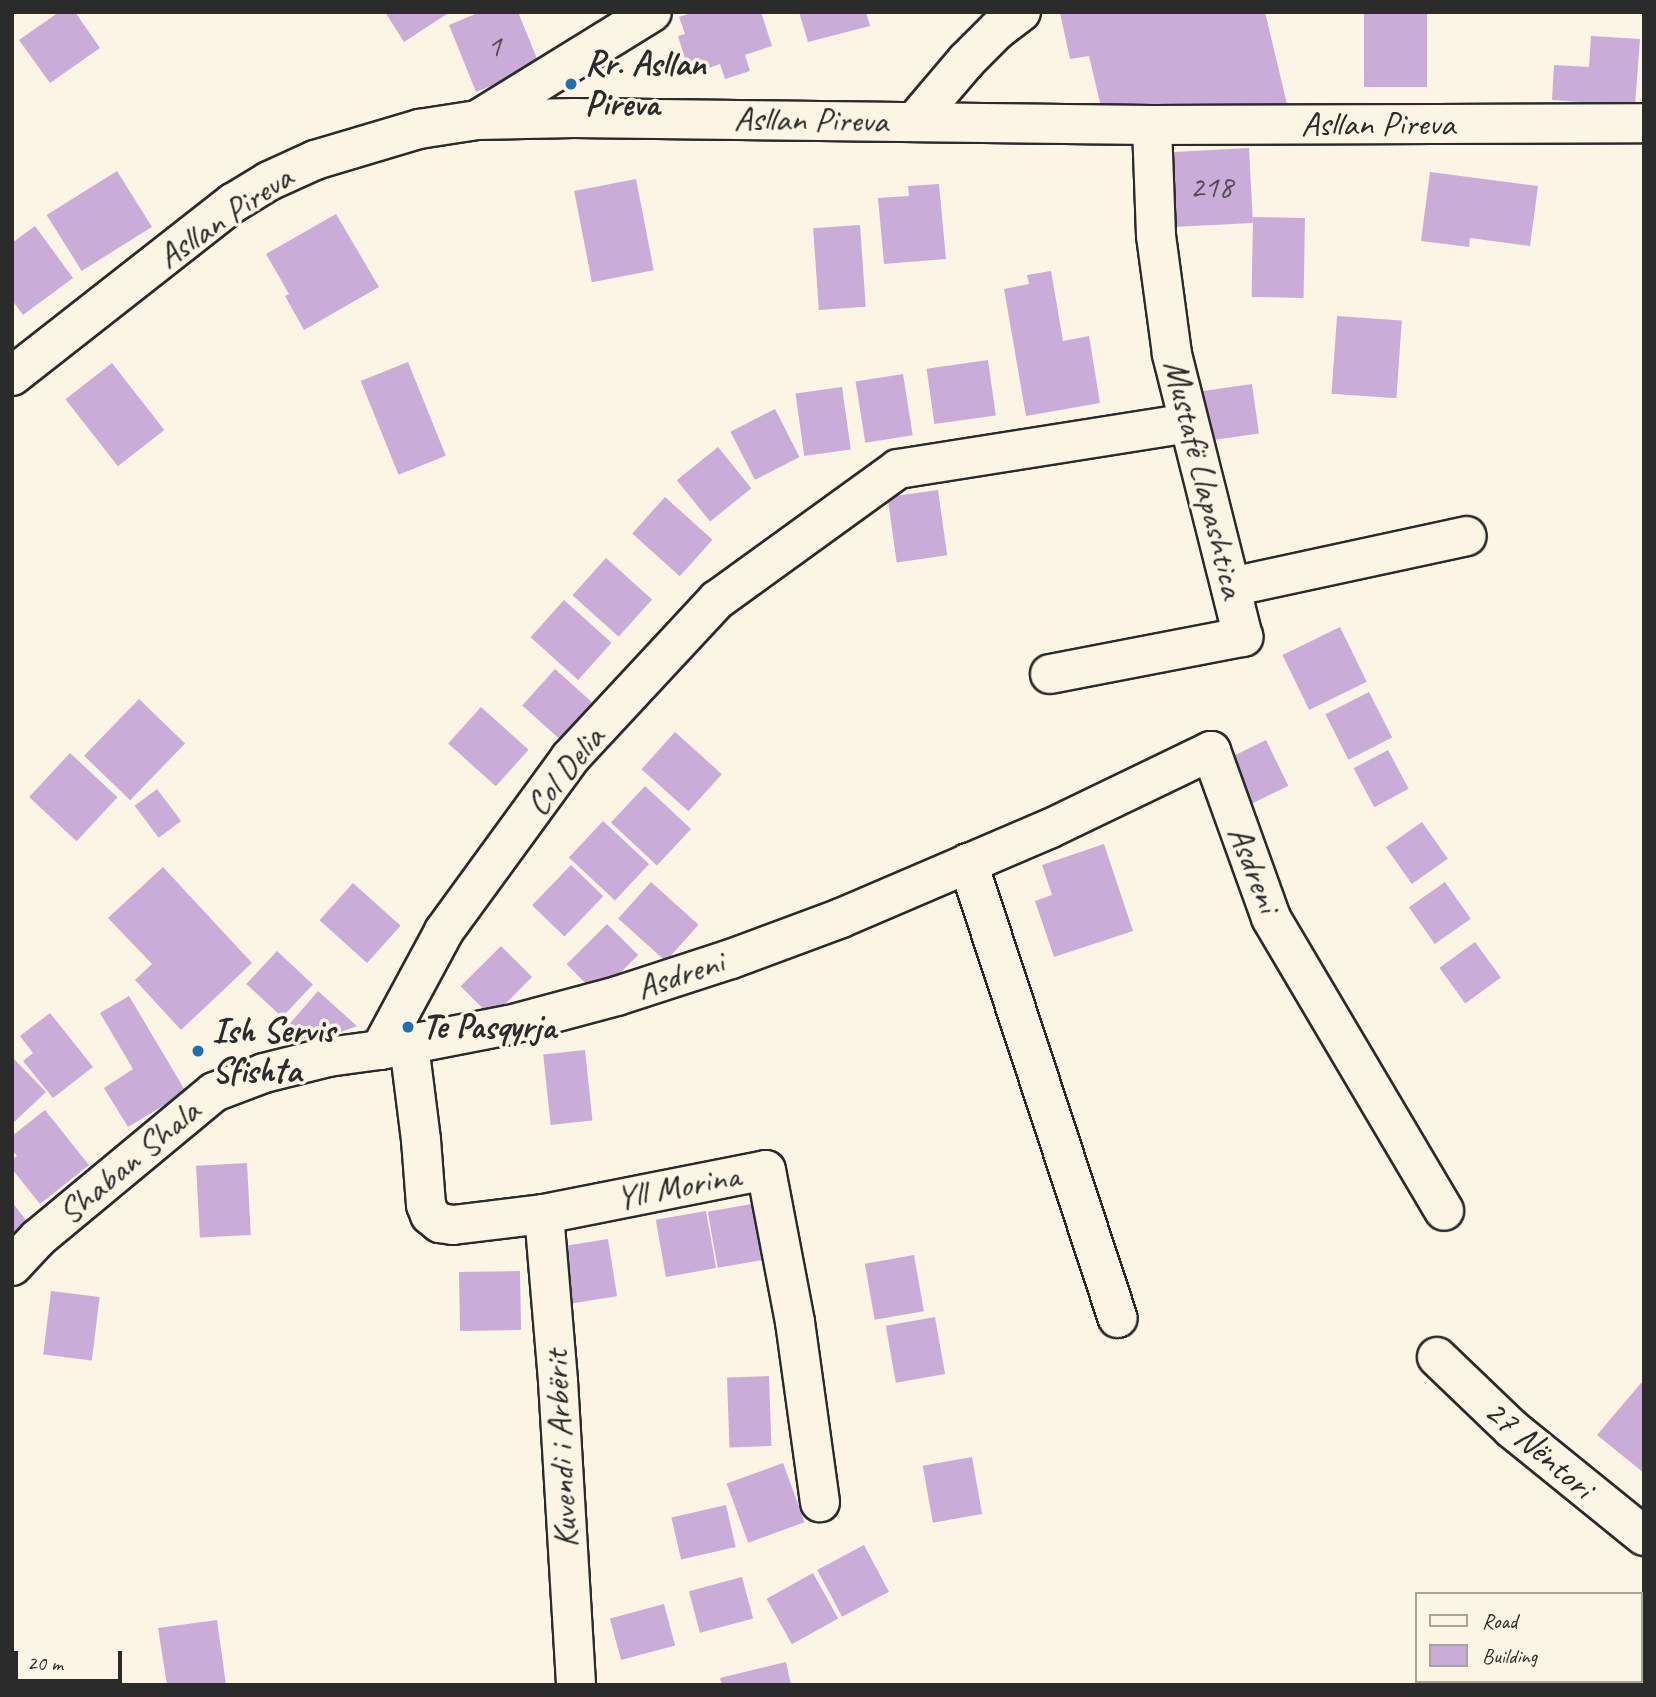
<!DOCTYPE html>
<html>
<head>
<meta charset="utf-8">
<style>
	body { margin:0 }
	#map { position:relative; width:1656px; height:1697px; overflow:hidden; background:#fcf5e5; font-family:Caveat,sans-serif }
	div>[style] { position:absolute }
	.building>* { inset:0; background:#caacd8; transform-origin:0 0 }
	.roads { filter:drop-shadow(2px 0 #2b2b2b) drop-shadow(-2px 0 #2b2b2b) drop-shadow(0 2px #2b2b2b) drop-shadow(0 -2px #2b2b2b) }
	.minor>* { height:38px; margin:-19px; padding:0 19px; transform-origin:19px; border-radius:19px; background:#fcf5e5 }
	.dots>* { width:19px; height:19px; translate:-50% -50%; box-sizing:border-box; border:4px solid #fcf5e5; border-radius:50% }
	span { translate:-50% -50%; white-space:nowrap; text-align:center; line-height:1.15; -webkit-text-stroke:7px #fcf5e5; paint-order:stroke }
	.number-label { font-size:32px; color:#534b56 }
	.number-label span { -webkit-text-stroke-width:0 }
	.poi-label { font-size:35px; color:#2b2b2b; font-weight:700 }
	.left { translate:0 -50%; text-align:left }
	.street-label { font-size:35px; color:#2b2b2b }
	.frame { position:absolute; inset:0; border:14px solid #2b2b2b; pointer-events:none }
	.legend { position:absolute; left:1415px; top:1592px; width:228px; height:91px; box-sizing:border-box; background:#fcf5e5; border:2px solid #a8a49b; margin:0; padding:9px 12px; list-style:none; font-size:21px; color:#2b2b2b }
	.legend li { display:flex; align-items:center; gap:14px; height:35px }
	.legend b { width:35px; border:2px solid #a8a49b }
	.scale { position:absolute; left:14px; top:1651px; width:108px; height:32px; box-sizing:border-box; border:4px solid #2b2b2b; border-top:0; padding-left:9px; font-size:21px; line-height:24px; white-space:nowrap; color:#2b2b2b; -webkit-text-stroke:5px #fcf5e5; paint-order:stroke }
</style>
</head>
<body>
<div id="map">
	<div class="building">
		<div style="clip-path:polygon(59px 12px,75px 12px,100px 48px,50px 83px,19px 40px)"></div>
		<div style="clip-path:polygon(385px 12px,450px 12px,404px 42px)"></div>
		<div style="clip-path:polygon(480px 12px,518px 12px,540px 66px,476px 92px,449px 25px)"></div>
		<div style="clip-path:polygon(694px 12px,761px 12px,772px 46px,745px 55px,750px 71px,725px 79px,720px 64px,690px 75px,678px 36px,685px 34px,679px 17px)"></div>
		<div style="clip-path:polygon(799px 12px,866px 12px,870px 26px,808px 42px)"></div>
		<div style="clip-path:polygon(1265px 12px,1287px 104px,1101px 107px,1089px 56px,1070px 59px,1060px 13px)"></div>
		<div style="left:1364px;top:12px;width:63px;height:75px"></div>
		<div style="clip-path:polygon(1591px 36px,1640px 39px,1635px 106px,1552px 100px,1554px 65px,1589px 67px)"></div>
		<div style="left:1249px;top:148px;width:75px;height:80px;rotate:87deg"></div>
		<div style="left:117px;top:171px;width:66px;height:83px;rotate:58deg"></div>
		<div style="clip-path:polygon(1430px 172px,1538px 186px,1530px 246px,1470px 238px,1469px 247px,1421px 241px)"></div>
		<div style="left:636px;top:179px;width:93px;height:63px;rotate:79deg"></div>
		<div style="clip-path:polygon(939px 184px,946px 259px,884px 264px,878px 198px,909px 196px,908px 186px)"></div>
		<div style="clip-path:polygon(336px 214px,379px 287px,304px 330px,285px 296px,289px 294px,266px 254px)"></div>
		<div style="left:1253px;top:217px;width:52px;height:80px;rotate:1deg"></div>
		<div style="left:860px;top:225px;width:82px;height:47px;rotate:86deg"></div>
		<div style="clip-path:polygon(35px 226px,73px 278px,23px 315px,12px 300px,12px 243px)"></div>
		<div style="clip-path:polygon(1051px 271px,1063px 341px,1089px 336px,1100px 403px,1026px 416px,1004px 289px,1029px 284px,1027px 275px)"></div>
		<div style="left:1337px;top:316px;width:65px;height:78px;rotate:4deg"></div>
		<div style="left:988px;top:360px;width:56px;height:62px;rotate:82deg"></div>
		<div style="left:408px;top:362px;width:101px;height:51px;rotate:68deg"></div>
		<div style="left:112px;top:363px;width:85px;height:59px;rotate:52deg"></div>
		<div style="left:903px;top:374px;width:62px;height:48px;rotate:81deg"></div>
		<div style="left:1252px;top:384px;width:50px;height:55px;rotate:82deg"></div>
		<div style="left:842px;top:387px;width:63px;height:47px;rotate:82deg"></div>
		<div style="left:775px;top:409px;width:54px;height:50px;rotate:63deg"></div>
		<div style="left:718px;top:447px;width:53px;height:53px;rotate:51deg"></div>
		<div style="left:938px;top:490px;width:66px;height:51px;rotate:82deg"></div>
		<div style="left:665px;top:497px;width:64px;height:49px;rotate:42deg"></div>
		<div style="left:606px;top:558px;width:62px;height:50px;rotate:42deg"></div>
		<div style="left:564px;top:600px;width:64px;height:50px;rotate:42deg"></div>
		<div style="left:1340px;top:627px;width:61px;height:64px;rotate:64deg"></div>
		<div style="left:555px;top:669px;width:64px;height:49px;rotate:42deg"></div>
		<div style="left:1369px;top:692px;width:51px;height:49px;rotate:63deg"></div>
		<div style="left:139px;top:699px;width:64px;height:79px;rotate:44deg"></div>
		<div style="left:481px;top:707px;width:64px;height:49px;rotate:42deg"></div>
		<div style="left:675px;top:732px;width:63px;height:50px;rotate:42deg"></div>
		<div style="left:1266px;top:740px;width:51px;height:50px;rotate:64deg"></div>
		<div style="left:1388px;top:750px;width:44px;height:39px;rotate:62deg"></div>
		<div style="left:70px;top:753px;width:65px;height:60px;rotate:43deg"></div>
		<div style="left:645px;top:786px;width:63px;height:50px;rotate:43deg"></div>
		<div style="left:157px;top:789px;width:40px;height:28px;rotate:53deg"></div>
		<div style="left:603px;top:821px;width:63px;height:50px;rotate:43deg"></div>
		<div style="left:1422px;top:822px;width:45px;height:44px;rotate:55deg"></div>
		<div style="clip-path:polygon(1104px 844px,1133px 931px,1054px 957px,1035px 901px,1052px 895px,1042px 865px)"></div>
		<div style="left:571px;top:865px;width:45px;height:56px;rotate:44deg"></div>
		<div style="clip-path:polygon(163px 867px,252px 963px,181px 1030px,135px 980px,152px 964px,108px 918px)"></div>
		<div style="left:651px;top:882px;width:64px;height:49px;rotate:42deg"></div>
		<div style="left:1445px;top:882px;width:45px;height:44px;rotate:55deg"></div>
		<div style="left:353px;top:883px;width:64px;height:50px;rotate:42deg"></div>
		<div style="left:607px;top:924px;width:44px;height:57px;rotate:45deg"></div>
		<div style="left:1475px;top:942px;width:44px;height:44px;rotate:54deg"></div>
		<div style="left:501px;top:946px;width:44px;height:57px;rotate:45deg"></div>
		<div style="left:277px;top:951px;width:49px;height:45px;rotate:43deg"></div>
		<div style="clip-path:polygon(318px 991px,357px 1026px,311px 1043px,287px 1027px)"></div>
		<div style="clip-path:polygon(129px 996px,186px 1092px,128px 1127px,104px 1088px,133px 1069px,100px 1013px)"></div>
		<div style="clip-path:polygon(50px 1013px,93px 1067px,53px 1098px,23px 1061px,33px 1053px,20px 1036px)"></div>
		<div style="left:585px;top:1050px;width:71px;height:42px;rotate:84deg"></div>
		<div style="clip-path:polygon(12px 1057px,46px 1092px,12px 1124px)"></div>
		<div style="clip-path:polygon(45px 1110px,89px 1165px,40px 1204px,12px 1169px,12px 1160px,17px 1156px,12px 1150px,12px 1136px)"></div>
		<div style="left:247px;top:1163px;width:72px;height:51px;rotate:87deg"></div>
		<div style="clip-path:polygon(12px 1202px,39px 1237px,12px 1258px)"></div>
		<div style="left:757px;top:1203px;width:57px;height:50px;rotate:80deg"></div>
		<div style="left:706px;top:1211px;width:58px;height:51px;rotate:80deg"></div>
		<div style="left:608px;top:1239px;width:58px;height:51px;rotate:81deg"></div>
		<div style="left:914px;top:1255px;width:57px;height:50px;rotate:80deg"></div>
		<div style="left:520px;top:1271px;width:59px;height:61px;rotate:89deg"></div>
		<div style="left:51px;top:1291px;width:49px;height:64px;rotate:7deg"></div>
		<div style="left:935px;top:1317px;width:58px;height:50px;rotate:80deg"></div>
		<div style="left:769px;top:1376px;width:70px;height:42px;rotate:88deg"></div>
		<div style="clip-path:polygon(1641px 1383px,1644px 1385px,1644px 1473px,1597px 1435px)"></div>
		<div style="left:972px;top:1457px;width:58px;height:50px;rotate:80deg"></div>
		<div style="left:783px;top:1463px;width:63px;height:60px;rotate:70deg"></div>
		<div style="left:726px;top:1505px;width:43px;height:56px;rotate:77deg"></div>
		<div style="left:864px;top:1545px;width:53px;height:53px;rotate:62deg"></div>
		<div style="left:813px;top:1573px;width:52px;height:53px;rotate:61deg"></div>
		<div style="left:742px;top:1577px;width:43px;height:55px;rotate:75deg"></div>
		<div style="left:664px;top:1604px;width:43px;height:56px;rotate:75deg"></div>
		<div style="clip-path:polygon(217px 1620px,226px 1685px,167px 1685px,158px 1628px)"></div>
		<div style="clip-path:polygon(786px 1662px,791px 1685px,722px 1685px,720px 1678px)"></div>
	</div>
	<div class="roads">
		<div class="minor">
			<div style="left:479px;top:119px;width:203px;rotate:-31.7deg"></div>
			<div style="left:915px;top:121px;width:79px;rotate:-49.6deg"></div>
			<div style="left:966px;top:61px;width:44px;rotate:-45deg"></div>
			<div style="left:997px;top:30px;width:30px;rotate:-37deg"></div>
			<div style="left:12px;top:376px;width:281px;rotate:-38.1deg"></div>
			<div style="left:233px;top:203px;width:42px;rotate:-31.4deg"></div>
			<div style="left:269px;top:181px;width:51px;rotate:-24.5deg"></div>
			<div style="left:315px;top:160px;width:109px;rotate:-16.6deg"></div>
			<div style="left:419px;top:129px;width:59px;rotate:-8.8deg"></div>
			<div style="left:477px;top:120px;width:97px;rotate:-1.2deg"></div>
			<div style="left:574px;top:118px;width:578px;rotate:0.69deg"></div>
			<div style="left:1152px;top:125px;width:492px;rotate:-0.2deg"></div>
			<div style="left:1231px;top:587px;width:241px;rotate:-12.2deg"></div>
			<div style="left:1050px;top:674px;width:197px;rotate:-10.9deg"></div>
			<div style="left:1243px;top:637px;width:292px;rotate:-104.1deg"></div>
			<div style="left:1172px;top:354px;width:120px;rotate:-97.7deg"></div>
			<div style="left:1156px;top:235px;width:110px;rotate:-92.1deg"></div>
			<div style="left:968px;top:863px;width:479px;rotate:71.8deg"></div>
			<div style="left:409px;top:1045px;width:96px;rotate:82.8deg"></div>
			<div style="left:421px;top:1140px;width:65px;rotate:85.6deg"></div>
			<div style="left:426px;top:1205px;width:11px;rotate:68deg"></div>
			<div style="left:430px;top:1215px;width:13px;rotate:39deg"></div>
			<div style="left:440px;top:1223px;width:13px;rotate:9deg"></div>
			<div style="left:453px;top:1225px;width:92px;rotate:-6.9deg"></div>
			<div style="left:544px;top:1214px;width:226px;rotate:-11.2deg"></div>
			<div style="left:766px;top:1170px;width:155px;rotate:79.2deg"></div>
			<div style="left:795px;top:1322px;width:182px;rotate:82.1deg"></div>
			<div style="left:380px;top:1050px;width:135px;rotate:-61.7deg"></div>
			<div style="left:444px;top:931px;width:214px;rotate:-53.9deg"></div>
			<div style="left:570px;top:758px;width:216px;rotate:-47.1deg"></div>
			<div style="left:717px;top:600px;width:223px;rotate:-35.9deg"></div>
			<div style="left:898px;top:469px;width:293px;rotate:-9deg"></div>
			<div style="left:544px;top:1214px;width:168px;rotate:85.2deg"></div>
			<div style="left:558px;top:1381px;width:305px;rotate:86.6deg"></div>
			<div style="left:12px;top:1266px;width:37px;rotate:-47deg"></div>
			<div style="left:37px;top:1239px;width:230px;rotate:-39.7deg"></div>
			<div style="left:214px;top:1092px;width:53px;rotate:-20.8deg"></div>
			<div style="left:264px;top:1073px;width:66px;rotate:-14deg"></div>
			<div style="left:328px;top:1057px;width:52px;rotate:-7.7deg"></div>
			<div style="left:380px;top:1050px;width:131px;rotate:-11deg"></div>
			<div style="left:509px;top:1025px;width:112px;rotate:-15deg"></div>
			<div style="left:617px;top:996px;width:120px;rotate:-18deg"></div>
			<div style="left:731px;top:959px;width:117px;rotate:-20.4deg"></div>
			<div style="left:841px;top:918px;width:226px;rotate:-23.2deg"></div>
			<div style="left:1049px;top:829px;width:180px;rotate:-25.7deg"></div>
			<div style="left:1211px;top:751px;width:177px;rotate:70.2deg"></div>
			<div style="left:1271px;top:918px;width:340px;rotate:59.4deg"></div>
			<div style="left:1437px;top:1357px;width:104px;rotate:43.8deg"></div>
			<div style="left:1512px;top:1429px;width:170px;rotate:39deg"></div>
			<div style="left:1640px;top:1678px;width:6px;rotate:-51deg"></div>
		</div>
	</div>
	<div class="dots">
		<div style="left:571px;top:84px;background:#1f6fb2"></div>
		<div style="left:408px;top:1027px;background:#1f6fb2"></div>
		<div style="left:198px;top:1051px;background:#1f6fb2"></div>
	</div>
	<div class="number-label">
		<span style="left:494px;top:46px">1</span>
		<span style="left:1211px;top:187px">218</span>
	</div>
	<div class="poi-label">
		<span class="left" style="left:585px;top:84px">Rr. Asllan<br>Pireva</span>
		<span class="left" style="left:422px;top:1027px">Te Pasqyrja</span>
		<span class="left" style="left:212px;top:1051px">Ish Servis<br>Sfishta</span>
	</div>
	<div class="street-label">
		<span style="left:811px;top:120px;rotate:1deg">Asllan Pireva</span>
		<span style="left:1378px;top:124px">Asllan Pireva</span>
		<span style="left:225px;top:217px;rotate:-34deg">Asllan Pireva</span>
		<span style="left:1204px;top:479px;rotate:76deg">Mustafë Llapashtica</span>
		<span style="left:565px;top:771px;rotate:-51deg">Col Delia</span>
		<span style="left:1254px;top:869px;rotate:69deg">Asdreni</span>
		<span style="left:680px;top:975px;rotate:-18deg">Asdreni</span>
		<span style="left:129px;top:1162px;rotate:-40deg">Shaban Shala</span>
		<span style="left:678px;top:1187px;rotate:-11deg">Yll Morina</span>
		<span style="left:561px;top:1449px;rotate:-93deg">Kuvendi i Arbërit</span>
		<span style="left:1539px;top:1449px;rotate:41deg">27 Nëntori</span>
	</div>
	<div class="frame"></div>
	<ul class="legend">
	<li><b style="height:9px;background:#fcf5e5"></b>Road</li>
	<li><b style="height:19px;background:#caacd8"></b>Building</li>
	</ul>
	<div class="scale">20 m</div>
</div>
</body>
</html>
